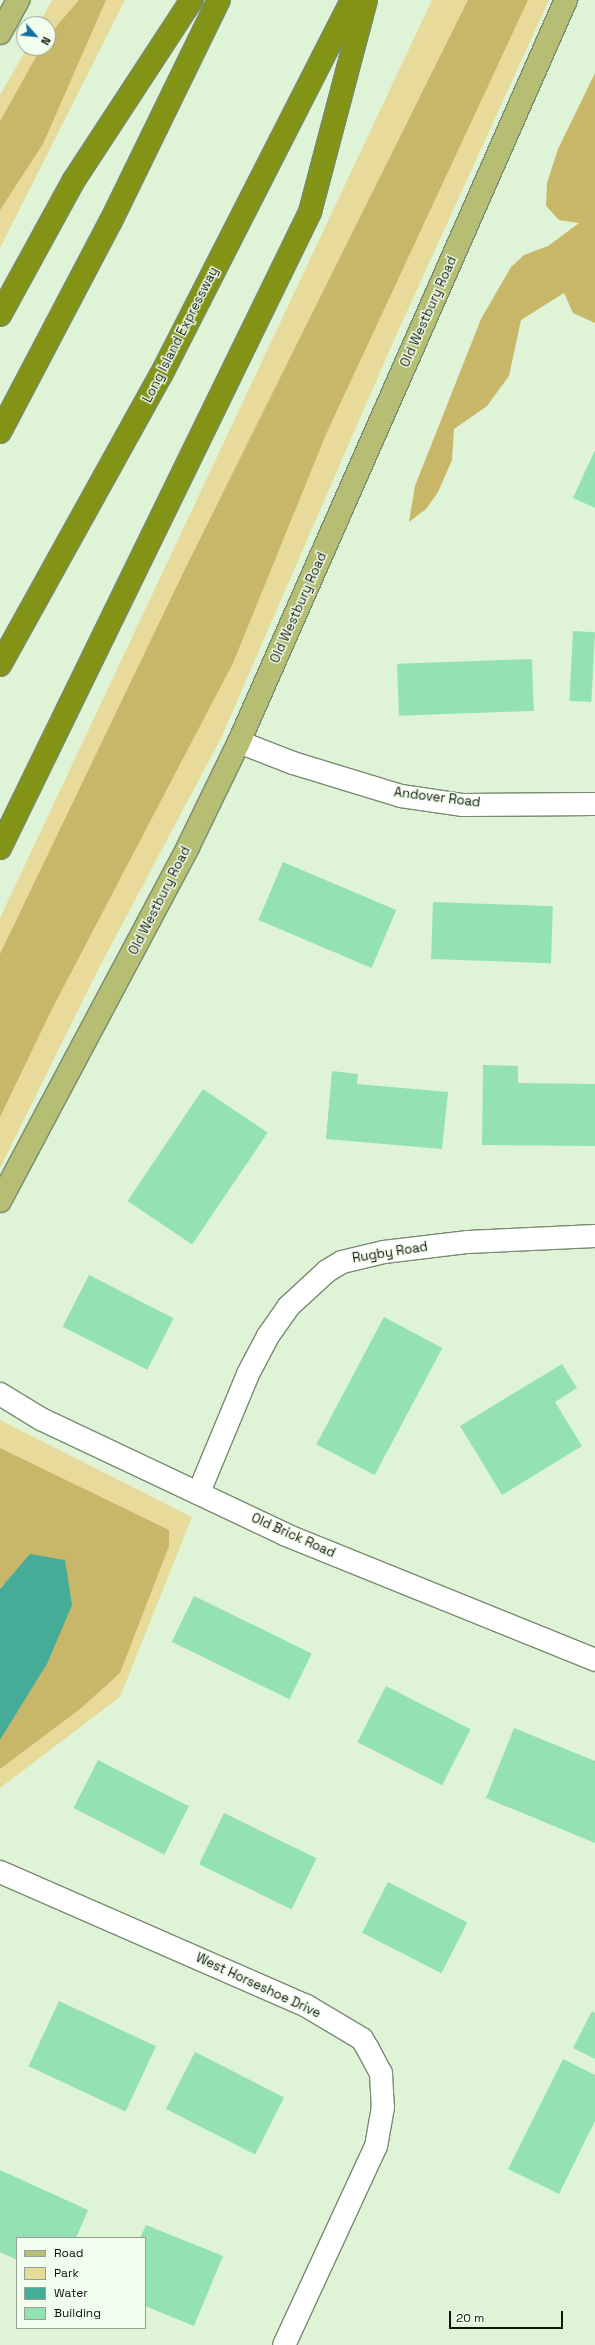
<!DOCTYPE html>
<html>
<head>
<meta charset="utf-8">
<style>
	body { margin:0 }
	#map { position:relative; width:595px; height:2345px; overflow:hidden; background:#dff4d7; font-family:"Space Grotesk",sans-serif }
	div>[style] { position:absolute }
	.green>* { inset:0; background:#e8da9b }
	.forest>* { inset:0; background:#c8b769 }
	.water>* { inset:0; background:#45ac98 }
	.building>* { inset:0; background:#94e2b4; transform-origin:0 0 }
	.roads { filter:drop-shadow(1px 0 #798b72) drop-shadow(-1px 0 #798b72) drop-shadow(0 1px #798b72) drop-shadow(0 -1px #798b72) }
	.minor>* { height:22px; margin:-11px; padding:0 11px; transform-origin:11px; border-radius:11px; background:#fff }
	.major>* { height:22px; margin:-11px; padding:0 11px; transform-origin:11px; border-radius:11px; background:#b5be73 }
	.highway>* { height:22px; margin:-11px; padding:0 11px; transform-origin:11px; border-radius:11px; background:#839315 }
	span { translate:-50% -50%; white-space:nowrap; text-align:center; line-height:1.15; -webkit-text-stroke:3px #f1feed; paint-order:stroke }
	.street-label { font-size:13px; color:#0e150b }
	.legend { position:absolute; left:16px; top:2237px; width:130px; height:92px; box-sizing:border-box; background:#f1feed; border:1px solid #96a193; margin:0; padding:5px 7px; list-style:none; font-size:12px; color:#0e150b }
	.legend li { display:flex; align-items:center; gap:8px; height:20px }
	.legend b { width:20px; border:1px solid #96a193 }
	.north { position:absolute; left:16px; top:16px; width:40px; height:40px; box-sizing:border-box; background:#f1feed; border:1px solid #96a193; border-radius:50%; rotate:117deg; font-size:11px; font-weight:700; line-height:16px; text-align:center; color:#0e150b }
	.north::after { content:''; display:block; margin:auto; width:14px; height:18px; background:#116e9d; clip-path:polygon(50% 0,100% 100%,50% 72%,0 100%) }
	.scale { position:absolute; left:449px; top:2311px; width:114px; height:18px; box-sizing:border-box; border:2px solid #0e150b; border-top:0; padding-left:5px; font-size:12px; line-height:14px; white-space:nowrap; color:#0e150b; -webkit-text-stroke:3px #f1feed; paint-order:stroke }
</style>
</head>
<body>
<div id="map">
	<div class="green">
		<div style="clip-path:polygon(52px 0,125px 0,0 248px,0 95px,27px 48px,48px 48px,48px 24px,39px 24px)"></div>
		<div style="clip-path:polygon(432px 0,549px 0,394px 340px,221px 738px,99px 968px,0 1168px,0 918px)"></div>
		<div style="clip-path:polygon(0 1420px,192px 1517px,120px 1697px,0 1788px)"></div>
	</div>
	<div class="forest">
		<div style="clip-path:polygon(79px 0,106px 0,43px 144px,0 210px,0 121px,41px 48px,48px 48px,49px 35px)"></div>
		<div style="clip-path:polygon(468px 0,528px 0,327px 432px,233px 663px,52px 1009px,0 1117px,0 954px,185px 569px)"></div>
		<div style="clip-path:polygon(595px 73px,595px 323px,573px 313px,564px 293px,521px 320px,509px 376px,487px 406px,454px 429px,452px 460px,438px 492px,426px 509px,409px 522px,415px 486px,481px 319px,511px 267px,524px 255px,548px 246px,579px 223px,559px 220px,546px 206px,547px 183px,558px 149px)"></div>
		<div style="clip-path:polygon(0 1448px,169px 1530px,169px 1546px,120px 1673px,80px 1709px,0 1769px,0 1740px,47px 1664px,3px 1584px,0 1589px)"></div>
	</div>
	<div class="water">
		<div style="clip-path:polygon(30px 1554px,65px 1560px,72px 1605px,47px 1664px,0 1740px,0 1589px)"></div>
	</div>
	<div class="building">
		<div style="clip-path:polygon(595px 450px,595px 508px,573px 498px)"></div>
		<div style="left:573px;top:631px;width:22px;height:70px;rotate:3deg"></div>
		<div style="left:532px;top:659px;width:52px;height:135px;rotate:88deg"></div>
		<div style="left:283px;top:862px;width:123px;height:63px;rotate:23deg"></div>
		<div style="left:433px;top:902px;width:120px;height:57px;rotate:2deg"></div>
		<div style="clip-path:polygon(483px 1065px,518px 1066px,518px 1083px,595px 1084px,595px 1146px,482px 1145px)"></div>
		<div style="clip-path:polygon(332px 1071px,358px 1074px,357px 1084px,448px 1092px,442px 1149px,326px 1139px)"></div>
		<div style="left:203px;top:1089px;width:78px;height:135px;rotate:34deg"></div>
		<div style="left:89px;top:1275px;width:95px;height:58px;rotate:27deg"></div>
		<div style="left:384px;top:1317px;width:66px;height:144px;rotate:28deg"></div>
		<div style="clip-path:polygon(562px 1364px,577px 1388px,555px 1402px,582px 1446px,502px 1495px,460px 1426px)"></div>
		<div style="left:194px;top:1596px;width:131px;height:51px;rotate:26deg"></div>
		<div style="left:386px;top:1686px;width:95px;height:63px;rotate:27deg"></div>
		<div style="clip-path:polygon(514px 1728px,595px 1761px,595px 1843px,486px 1798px)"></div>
		<div style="left:98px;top:1760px;width:102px;height:54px;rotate:27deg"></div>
		<div style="left:224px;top:1813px;width:103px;height:57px;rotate:26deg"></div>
		<div style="left:388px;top:1882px;width:89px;height:57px;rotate:27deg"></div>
		<div style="left:59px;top:2001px;width:107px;height:72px;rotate:25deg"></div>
		<div style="clip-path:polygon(592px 2011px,595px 2013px,595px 2059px,573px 2048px)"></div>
		<div style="left:195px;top:2052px;width:100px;height:64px;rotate:27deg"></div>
		<div style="clip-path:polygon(563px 2059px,595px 2075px,595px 2121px,559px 2194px,508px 2169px)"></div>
		<div style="clip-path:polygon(0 2170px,88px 2210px,76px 2238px,17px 2238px,17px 2260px,0 2252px)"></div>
		<div style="clip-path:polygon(146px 2225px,223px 2256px,194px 2326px,145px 2306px,145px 2238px,140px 2238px)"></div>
	</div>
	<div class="roads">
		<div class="minor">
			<div style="left:239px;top:742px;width:58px;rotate:21.3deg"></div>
			<div style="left:293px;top:763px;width:113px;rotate:17deg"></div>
			<div style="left:401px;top:796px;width:63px;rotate:8.3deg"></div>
			<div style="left:463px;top:805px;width:132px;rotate:-0.4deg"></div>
			<div style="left:0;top:1394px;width:48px;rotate:31.4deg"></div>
			<div style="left:41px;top:1419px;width:271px;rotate:25.3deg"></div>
			<div style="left:286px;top:1535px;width:333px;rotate:22deg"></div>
			<div style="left:199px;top:1492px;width:128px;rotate:-67.4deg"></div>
			<div style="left:248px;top:1374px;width:43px;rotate:-62.2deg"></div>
			<div style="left:268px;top:1336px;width:35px;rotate:-55deg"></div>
			<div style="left:288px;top:1307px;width:53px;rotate:-42.7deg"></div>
			<div style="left:327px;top:1271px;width:17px;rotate:-31deg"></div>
			<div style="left:342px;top:1262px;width:43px;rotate:-13.4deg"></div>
			<div style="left:384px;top:1252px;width:85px;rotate:-6.8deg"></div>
			<div style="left:468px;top:1242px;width:127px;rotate:-2.7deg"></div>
			<div style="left:0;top:1872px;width:333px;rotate:23.6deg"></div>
			<div style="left:305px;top:2005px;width:66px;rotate:30.8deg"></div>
			<div style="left:362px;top:2039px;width:12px;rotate:59deg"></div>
			<div style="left:368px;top:2049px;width:27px;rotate:62deg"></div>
			<div style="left:381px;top:2073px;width:34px;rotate:87deg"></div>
			<div style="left:383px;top:2107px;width:40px;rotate:100deg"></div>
			<div style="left:376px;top:2146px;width:219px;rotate:114.8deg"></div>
		</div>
		<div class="major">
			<div style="left:0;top:33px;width:38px;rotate:-61deg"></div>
			<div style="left:0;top:1201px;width:401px;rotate:-62deg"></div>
			<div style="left:188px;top:847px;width:117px;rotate:-64.1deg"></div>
			<div style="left:239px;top:742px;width:811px;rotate:-66.22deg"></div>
		</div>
		<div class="highway">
			<div style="left:0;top:315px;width:154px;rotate:-61.3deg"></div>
			<div style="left:74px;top:180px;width:215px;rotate:-56.8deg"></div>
			<div style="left:0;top:432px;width:238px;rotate:-62.3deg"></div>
			<div style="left:111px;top:221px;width:246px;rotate:-64deg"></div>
			<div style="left:0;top:665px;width:332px;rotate:-61deg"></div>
			<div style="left:161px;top:375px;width:421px;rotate:-63deg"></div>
			<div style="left:0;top:848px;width:708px;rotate:-64.01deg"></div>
			<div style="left:310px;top:212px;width:219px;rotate:-75.2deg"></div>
		</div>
	</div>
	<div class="street-label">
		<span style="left:429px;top:312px;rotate:-66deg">Old Westbury Road</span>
		<span style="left:181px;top:335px;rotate:-63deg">Long Island Expressway</span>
		<span style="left:299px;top:608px;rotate:-66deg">Old Westbury Road</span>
		<span style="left:437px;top:798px;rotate:7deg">Andover Road</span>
		<span style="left:160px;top:901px;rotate:-63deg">Old Westbury Road</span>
		<span style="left:390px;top:1253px;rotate:-9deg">Rugby Road</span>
		<span style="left:293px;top:1536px;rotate:24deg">Old Brick Road</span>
		<span style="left:258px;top:1986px;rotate:25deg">West Horseshoe Drive</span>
	</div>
	<ul class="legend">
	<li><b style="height:5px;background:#b5be73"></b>Road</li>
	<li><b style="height:11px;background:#e8da9b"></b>Park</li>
	<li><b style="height:11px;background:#45ac98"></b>Water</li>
	<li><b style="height:11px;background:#94e2b4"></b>Building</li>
	</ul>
	<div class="north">N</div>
	<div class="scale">20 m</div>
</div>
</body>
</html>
